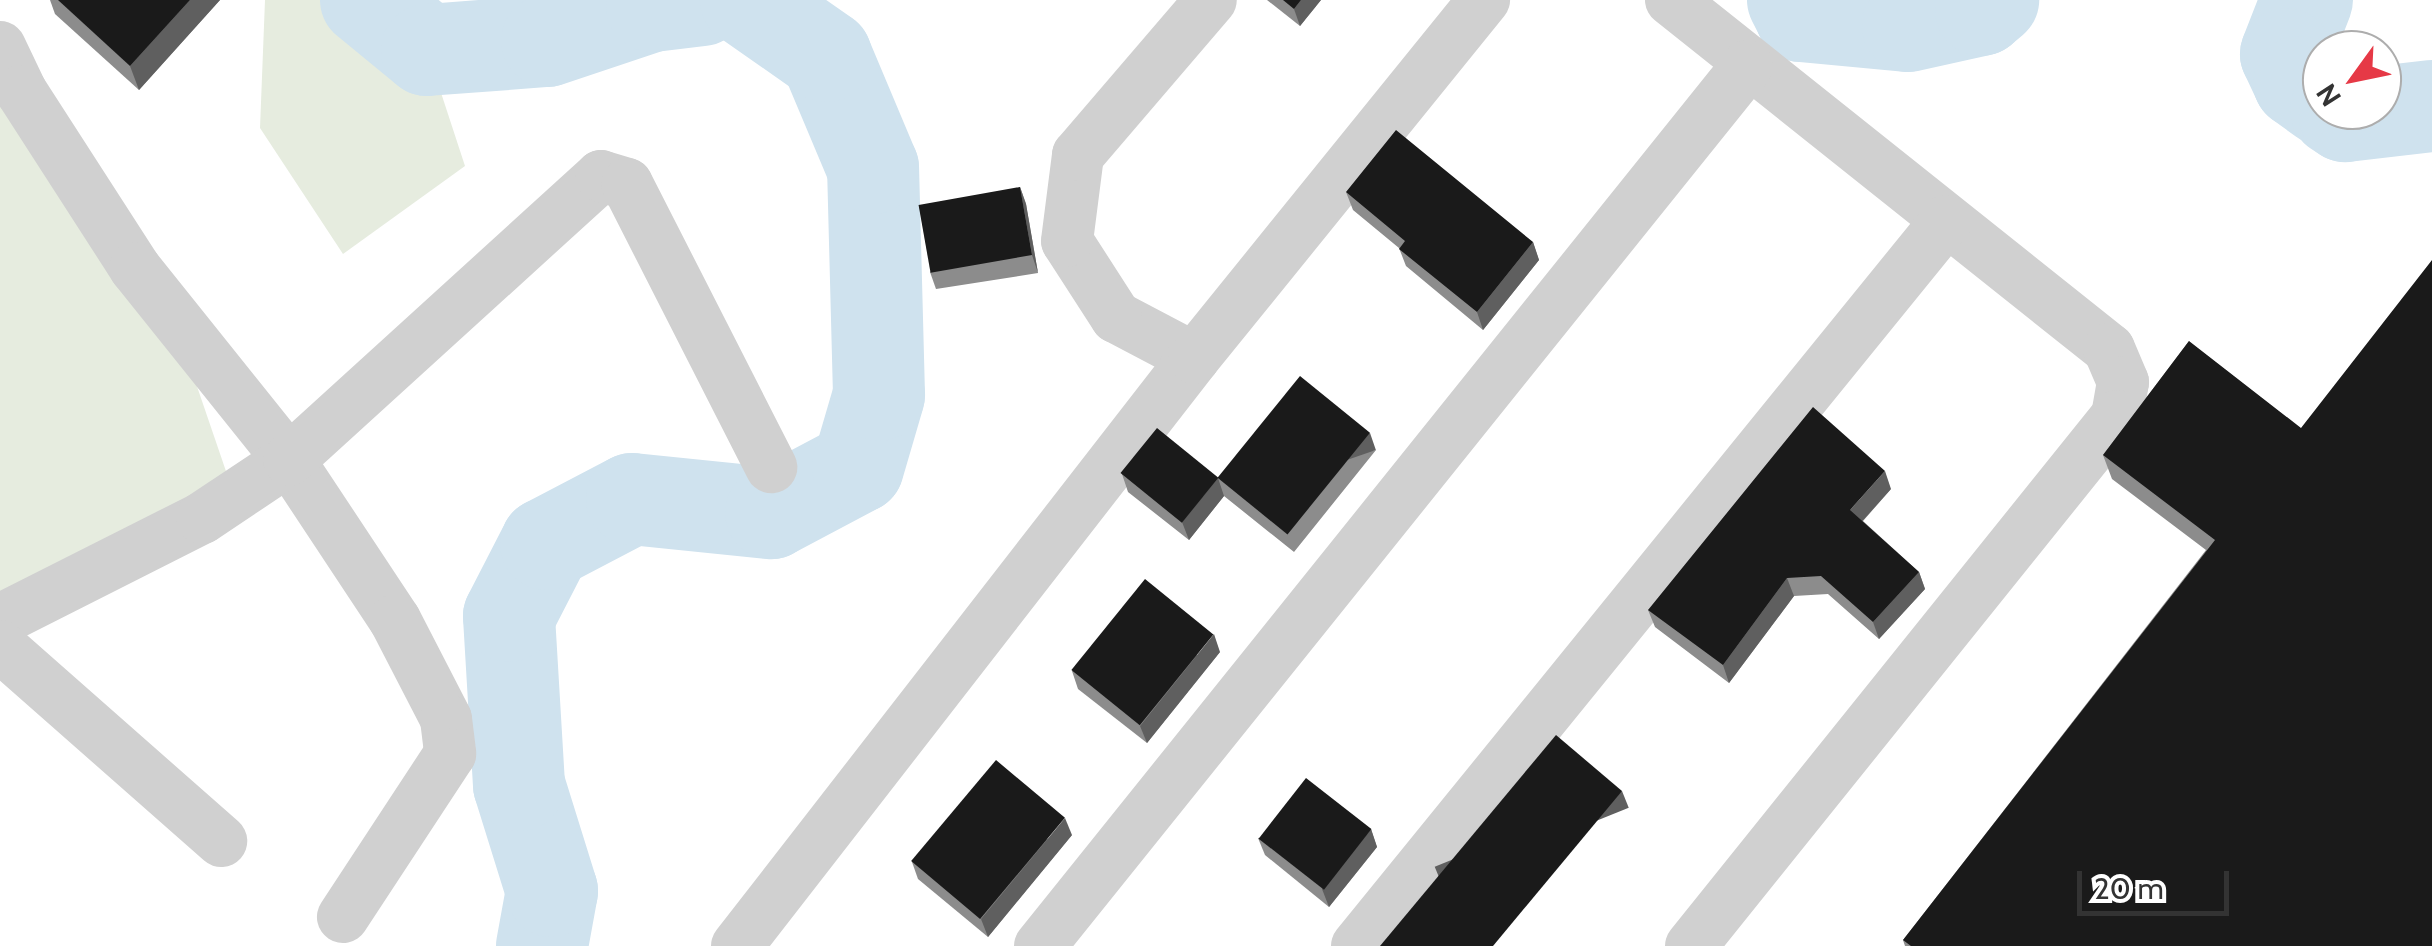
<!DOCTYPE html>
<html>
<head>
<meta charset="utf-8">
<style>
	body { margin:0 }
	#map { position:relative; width:2432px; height:946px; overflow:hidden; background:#fff; font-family:Cabin,sans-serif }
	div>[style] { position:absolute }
	.green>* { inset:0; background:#e6ecdf }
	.river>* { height:92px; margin:-46px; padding:0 46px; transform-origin:46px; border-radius:46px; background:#cfe2ee }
	.minor>* { height:52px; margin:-26px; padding:0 26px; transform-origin:26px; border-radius:26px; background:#d0d0d0 }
	.wall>* { inset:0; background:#8c8c8c }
	.shaded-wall>* { inset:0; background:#5f5f5f; transform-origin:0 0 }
	.building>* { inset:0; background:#1a1a1a; transform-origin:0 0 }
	span { translate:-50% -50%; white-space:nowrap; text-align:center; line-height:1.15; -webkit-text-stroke:10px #fff; paint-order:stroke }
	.north { position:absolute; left:2302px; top:30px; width:100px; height:100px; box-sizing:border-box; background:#fff; border:2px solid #adadad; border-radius:50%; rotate:237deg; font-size:28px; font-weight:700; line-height:40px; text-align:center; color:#333 }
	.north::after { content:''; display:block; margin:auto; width:35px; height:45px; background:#e63946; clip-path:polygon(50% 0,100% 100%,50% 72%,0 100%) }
	.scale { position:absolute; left:2077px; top:871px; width:152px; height:45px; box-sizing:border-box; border:5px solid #333; border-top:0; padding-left:12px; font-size:30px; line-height:35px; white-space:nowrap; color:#333; -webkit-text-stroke:8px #fff; paint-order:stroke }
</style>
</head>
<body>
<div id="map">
	<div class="green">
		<div style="clip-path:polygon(265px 0,366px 0,427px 50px,465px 166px,343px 254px,260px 128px)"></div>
		<div style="clip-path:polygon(0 79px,189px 363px,229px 480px,0 606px)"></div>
	</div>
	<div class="river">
		<div style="left:366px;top:0;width:79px;rotate:39.3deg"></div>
		<div style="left:427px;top:50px;width:120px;rotate:-4.3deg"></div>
		<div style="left:547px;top:41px;width:111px;rotate:-18.4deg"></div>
		<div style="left:652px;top:6px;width:50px;rotate:-6.8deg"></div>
		<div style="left:1793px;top:0;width:18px;rotate:63deg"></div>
		<div style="left:1801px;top:16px;width:107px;rotate:5.3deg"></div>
		<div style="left:1908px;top:26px;width:75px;rotate:-12.4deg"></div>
		<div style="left:1981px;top:10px;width:16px;rotate:-40deg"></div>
		<div style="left:2307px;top:0;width:58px;rotate:111.3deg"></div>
		<div style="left:2286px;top:54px;width:31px;rotate:65deg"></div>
		<div style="left:2299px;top:82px;width:29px;rotate:36deg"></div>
		<div style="left:2336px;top:110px;width:11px;rotate:34deg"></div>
		<div style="left:2345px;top:116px;width:88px;rotate:-6.6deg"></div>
		<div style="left:542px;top:946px;width:56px;rotate:-79.7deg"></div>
		<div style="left:552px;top:891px;width:111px;rotate:-107.3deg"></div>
		<div style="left:519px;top:785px;width:169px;rotate:-93.4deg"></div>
		<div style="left:509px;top:616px;width:81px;rotate:-62.8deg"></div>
		<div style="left:546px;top:544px;width:97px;rotate:-27.6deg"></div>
		<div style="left:632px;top:499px;width:140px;rotate:5.8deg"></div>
		<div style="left:771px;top:513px;width:98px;rotate:-27.9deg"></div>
		<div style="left:858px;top:467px;width:75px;rotate:-73.7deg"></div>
		<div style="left:879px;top:395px;width:227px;rotate:-91.5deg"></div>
		<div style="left:873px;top:168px;width:121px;rotate:-112.8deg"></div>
		<div style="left:826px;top:56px;width:98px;rotate:-145deg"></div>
	</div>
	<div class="minor">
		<div style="left:1671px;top:0;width:560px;rotate:38.55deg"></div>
		<div style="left:2109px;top:349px;width:36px;rotate:67deg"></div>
		<div style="left:2123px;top:382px;width:35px;rotate:100deg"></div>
		<div style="left:2117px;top:416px;width:680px;rotate:128.79deg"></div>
		<div style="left:0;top:47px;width:49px;rotate:64.5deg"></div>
		<div style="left:21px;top:91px;width:211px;rotate:57.2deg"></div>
		<div style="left:135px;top:268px;width:246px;rotate:51.3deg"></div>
		<div style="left:289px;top:460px;width:192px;rotate:56.5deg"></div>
		<div style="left:395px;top:620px;width:111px;rotate:62.7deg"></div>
		<div style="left:446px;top:719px;width:35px;rotate:83deg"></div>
		<div style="left:450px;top:754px;width:195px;rotate:123.3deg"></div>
		<div style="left:1194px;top:358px;width:88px;rotate:-152.3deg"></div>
		<div style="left:1116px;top:317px;width:90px;rotate:-122.8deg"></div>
		<div style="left:1067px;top:241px;width:87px;rotate:-82.7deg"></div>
		<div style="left:1078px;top:155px;width:204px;rotate:-49.4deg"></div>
		<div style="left:0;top:620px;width:226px;rotate:-26.8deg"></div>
		<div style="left:202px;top:518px;width:105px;rotate:-33.7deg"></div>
		<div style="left:289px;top:460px;width:422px;rotate:-42.3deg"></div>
		<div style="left:601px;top:176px;width:27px;rotate:17deg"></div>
		<div style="left:627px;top:184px;width:318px;rotate:63deg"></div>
		<div style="left:0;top:646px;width:295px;rotate:41.4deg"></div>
		<div style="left:737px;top:946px;width:745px;rotate:-52.15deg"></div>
		<div style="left:1194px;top:358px;width:461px;rotate:-51deg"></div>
		<div style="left:1040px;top:946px;width:1129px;rotate:-51.22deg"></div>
		<div style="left:1357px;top:946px;width:934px;rotate:-50.91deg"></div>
	</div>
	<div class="wall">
		<div style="clip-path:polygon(50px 0,220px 0,139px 90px,55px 14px)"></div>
		<div style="clip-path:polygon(1267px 0,1321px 0,1300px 26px)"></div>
		<div style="clip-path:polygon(1020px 187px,1026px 204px,1038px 273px,936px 289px,930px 272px)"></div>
		<div style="clip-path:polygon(1346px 192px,1533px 242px,1539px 260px,1483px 330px,1406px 266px,1399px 248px,1353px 210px)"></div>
		<div style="clip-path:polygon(2189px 341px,2432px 946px,1905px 946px,1903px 940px,2206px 550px,2112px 479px,2103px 455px)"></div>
		<div style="clip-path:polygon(1376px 450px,1294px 552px,1224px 496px,1189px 540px,1128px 492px,1122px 474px,1218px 478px)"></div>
		<div style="clip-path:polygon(1891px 489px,1863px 521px,1919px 572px,1925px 589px,1879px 639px,1828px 594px,1794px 596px,1729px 683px,1655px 627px,1648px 610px)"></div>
		<div style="clip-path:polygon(1220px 652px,1147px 743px,1078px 689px,1072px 671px)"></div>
		<div style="clip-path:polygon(1371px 829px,1377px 847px,1329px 907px,1265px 855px,1258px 838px)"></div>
		<div style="clip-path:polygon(1072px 835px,988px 937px,918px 879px,912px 862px)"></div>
	</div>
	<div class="shaded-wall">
		<div style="clip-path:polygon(190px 0,220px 0,139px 90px,130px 66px)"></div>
		<div style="clip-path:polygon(1301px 0,1321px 0,1300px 26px,1294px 9px)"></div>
		<div style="clip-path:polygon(1020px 187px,1026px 204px,1038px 273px,1032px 255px)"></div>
		<div style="clip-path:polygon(1533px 242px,1539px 260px,1483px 330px,1477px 312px)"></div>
		<div style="left:1370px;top:433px;width:18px;height:131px;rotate:71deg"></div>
		<div style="clip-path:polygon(1885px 471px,1891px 489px,1857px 527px,1850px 510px)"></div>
		<div style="clip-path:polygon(1218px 478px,1224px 496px,1189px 540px,1182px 522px)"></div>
		<div style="clip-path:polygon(1919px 572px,1925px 589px,1879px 639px,1873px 622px)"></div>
		<div style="clip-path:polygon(1787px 578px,1794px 596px,1729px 683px,1723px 665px)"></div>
		<div style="clip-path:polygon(1214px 634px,1220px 652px,1147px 743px,1140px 726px)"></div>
		<div style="left:1622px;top:791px;width:18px;height:202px;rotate:68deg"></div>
		<div style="clip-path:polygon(1065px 818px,1072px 835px,988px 937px,981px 919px)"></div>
		<div style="clip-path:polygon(1371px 829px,1377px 847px,1329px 907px,1322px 889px)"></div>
	</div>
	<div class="building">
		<div style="clip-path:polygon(58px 0,190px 0,130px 66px)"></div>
		<div style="clip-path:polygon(1283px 0,1301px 0,1294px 9px)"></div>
		<div style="clip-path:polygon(1396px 130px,1533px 242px,1477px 312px,1399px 249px,1405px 241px,1346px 192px)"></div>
		<div style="left:1020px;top:187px;width:69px;height:103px;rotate:80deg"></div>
		<div style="clip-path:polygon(2432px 260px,2432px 946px,1911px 946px,1903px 940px,2215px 540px,2103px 455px,2189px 341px,2301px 428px)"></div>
		<div style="left:1300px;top:376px;width:90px;height:131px;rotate:39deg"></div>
		<div style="clip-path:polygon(1813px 407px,1885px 471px,1850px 510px,1919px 572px,1873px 622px,1821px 576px,1787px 578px,1723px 665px,1648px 610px)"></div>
		<div style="left:1157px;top:428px;width:79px;height:58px;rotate:39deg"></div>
		<div style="left:1145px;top:579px;width:88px;height:117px;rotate:39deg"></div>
		<div style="clip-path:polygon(1556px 735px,1622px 791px,1493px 946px,1380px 946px)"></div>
		<div style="left:996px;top:760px;width:90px;height:132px;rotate:40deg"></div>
		<div style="left:1306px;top:778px;width:83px;height:77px;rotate:38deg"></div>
	</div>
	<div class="north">N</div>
	<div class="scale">20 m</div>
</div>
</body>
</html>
